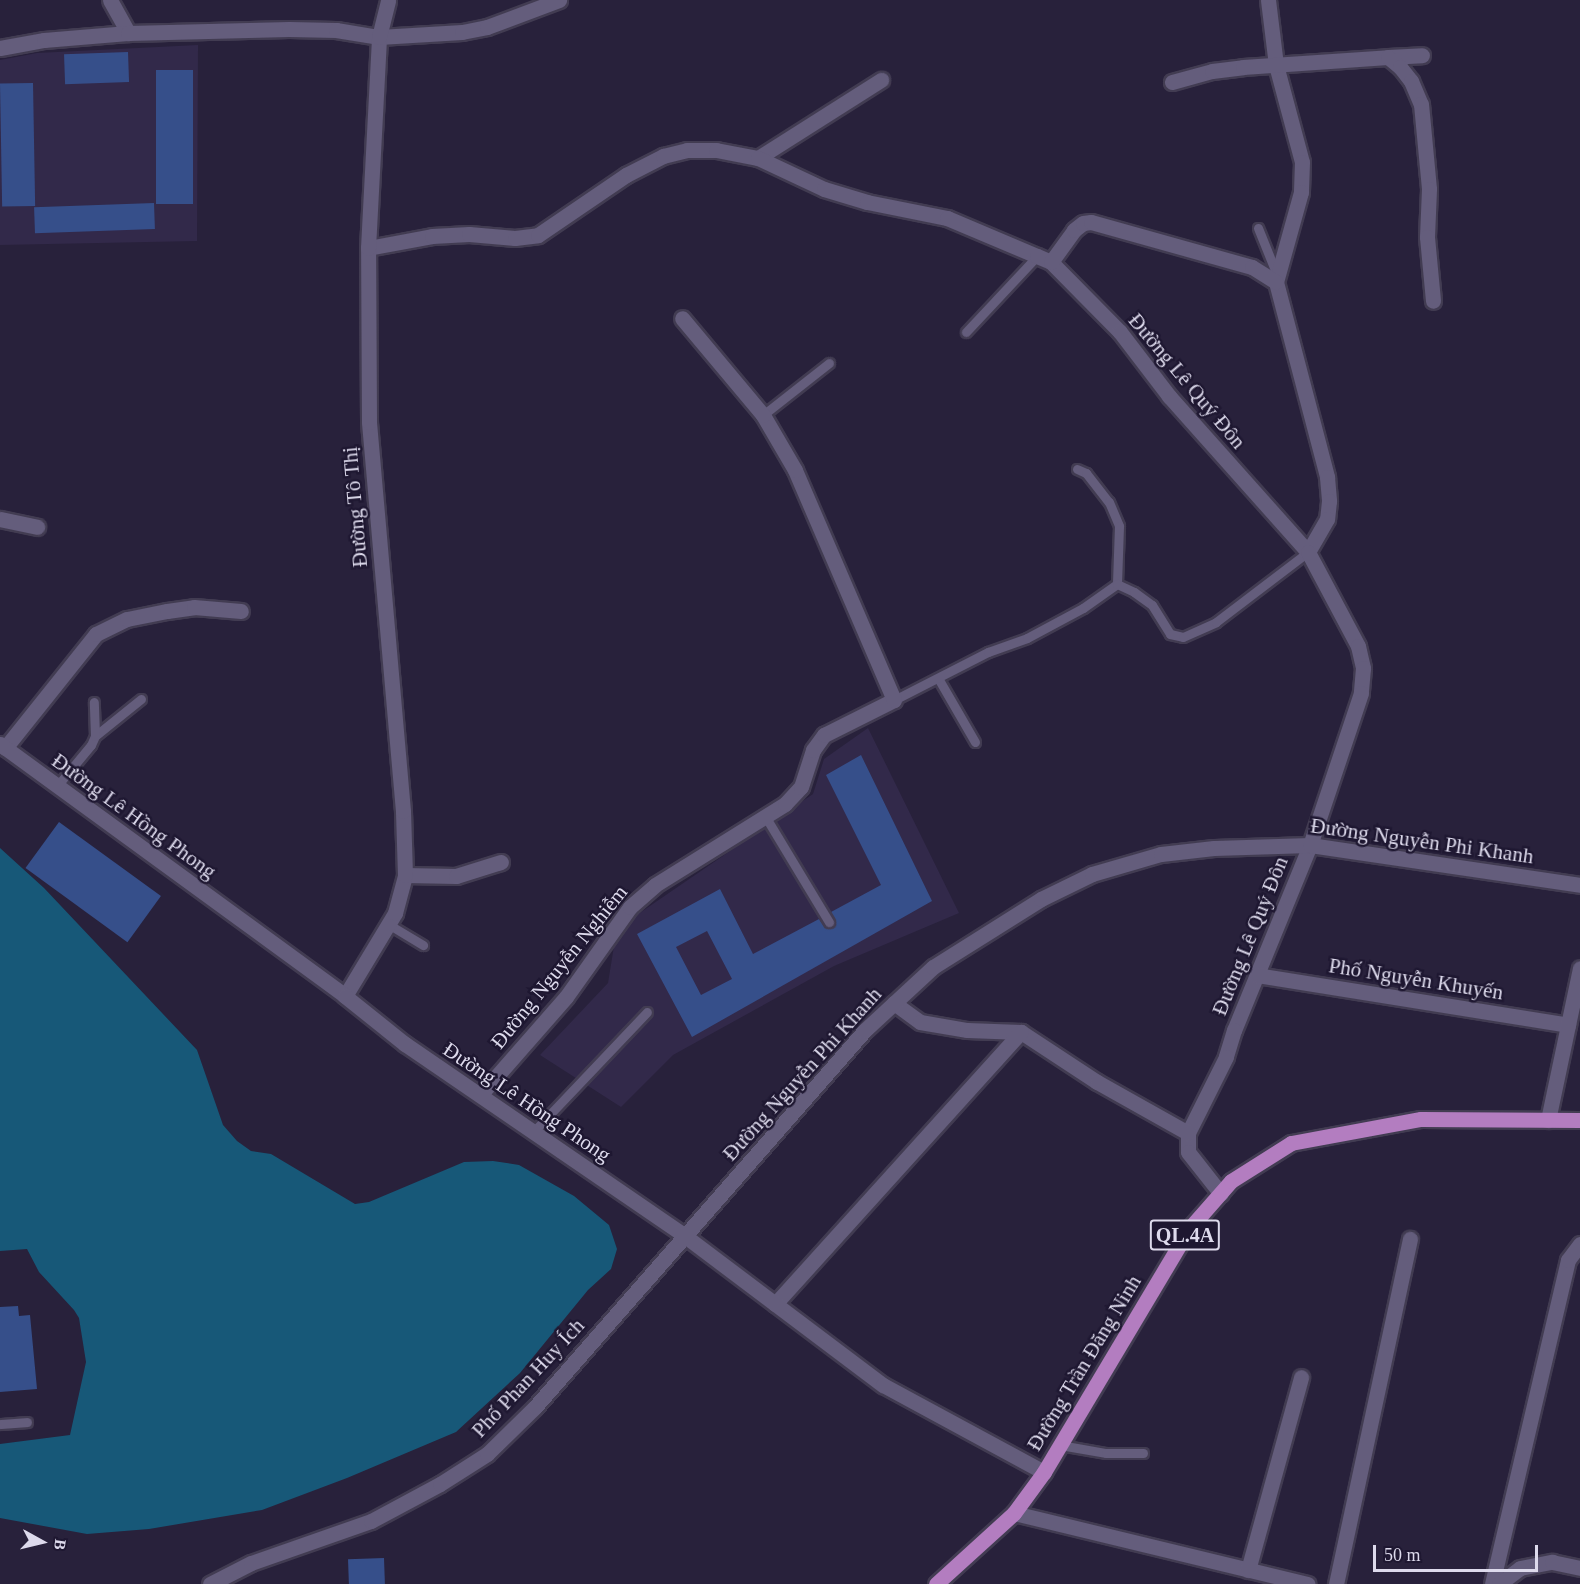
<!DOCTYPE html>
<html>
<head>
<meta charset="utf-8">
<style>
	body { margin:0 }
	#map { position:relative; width:1580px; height:1584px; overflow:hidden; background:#28213b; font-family:Georgia,serif }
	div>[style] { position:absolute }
	.built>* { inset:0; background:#32294a }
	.water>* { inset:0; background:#175878 }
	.building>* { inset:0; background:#364f8a; transform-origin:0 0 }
	.roads { filter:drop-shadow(2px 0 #423c52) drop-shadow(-2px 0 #423c52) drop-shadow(0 2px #423c52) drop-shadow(0 -2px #423c52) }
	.service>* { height:9px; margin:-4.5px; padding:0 4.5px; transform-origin:4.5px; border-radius:4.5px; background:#645d7c }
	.minor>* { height:15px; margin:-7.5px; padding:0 7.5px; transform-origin:7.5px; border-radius:7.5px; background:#645d7c }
	.tertiary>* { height:15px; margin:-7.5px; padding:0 7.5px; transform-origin:7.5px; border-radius:7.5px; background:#645d7c }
	.primary>* { height:15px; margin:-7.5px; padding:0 7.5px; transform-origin:7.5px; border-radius:7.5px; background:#b37dc0 }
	span { translate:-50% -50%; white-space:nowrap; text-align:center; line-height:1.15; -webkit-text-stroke:5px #1e1731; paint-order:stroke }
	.shield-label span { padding:2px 4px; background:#1e1731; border:2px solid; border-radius:4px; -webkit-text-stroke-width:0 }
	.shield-label { font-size:20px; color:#dddaec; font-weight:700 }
	.street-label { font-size:21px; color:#dddaec }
	.north { position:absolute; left:12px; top:1512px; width:60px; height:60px; -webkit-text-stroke:4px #1e1731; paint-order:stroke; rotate:98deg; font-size:16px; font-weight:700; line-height:24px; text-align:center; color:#dddaec }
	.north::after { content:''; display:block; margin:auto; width:21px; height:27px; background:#dddaec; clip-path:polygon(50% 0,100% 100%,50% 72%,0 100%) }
	.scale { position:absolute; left:1373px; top:1545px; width:165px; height:27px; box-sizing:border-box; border:3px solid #dddaec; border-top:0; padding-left:8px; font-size:18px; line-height:21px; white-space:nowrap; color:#dddaec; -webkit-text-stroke:4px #1e1731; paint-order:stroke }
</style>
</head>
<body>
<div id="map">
	<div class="built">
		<div style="clip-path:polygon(198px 45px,197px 241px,0 245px,0 60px,37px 53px)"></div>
		<div style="clip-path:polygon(868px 728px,959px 913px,834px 966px,673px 1055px,621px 1107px,540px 1055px,608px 983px,614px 946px,628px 921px,813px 794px,824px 759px)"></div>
	</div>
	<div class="water">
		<div style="clip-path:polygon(0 848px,44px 888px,197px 1050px,223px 1125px,237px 1141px,251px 1151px,271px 1154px,355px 1204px,369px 1202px,464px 1162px,493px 1161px,519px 1165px,574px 1196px,609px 1225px,617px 1249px,611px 1269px,588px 1290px,520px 1373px,456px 1432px,347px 1478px,262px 1510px,149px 1529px,87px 1534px,0 1518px,0 1444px,70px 1435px,86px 1362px,79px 1318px,74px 1310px,39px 1272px,27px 1249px,0 1251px)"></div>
	</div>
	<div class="building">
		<div style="left:128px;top:52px;width:30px;height:64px;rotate:88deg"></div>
		<div style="left:156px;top:70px;width:37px;height:134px"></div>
		<div style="left:33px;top:83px;width:123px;height:33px;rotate:89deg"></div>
		<div style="left:154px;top:203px;width:26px;height:120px;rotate:88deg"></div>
		<div style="clip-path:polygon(evenodd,861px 755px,932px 901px,692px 1037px,637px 934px,720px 889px,753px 954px,819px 919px,825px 928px,833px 927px,836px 921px,831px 912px,881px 885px,826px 775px,861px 755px,707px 931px,732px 979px,701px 995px,676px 947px,707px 931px)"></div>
		<div style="left:59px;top:822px;width:126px;height:57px;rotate:36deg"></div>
		<div style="clip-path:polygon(18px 1306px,19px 1316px,30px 1315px,37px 1389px,0 1392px,0 1307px)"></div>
		<div style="left:384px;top:1558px;width:26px;height:36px;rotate:88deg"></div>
	</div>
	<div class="roads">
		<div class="service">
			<div style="left:1258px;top:228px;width:51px;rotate:68deg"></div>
			<div style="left:966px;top:332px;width:104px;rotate:-46.9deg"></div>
			<div style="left:763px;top:415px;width:84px;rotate:-38.2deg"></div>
			<div style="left:1077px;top:469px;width:10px;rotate:24deg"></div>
			<div style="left:1086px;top:473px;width:37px;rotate:52deg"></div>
			<div style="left:1109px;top:502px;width:26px;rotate:67deg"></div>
			<div style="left:1119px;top:526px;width:58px;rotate:92deg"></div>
			<div style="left:938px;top:678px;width:74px;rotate:60deg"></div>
			<div style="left:894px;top:700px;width:106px;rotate:-27.1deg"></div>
			<div style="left:988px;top:652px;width:41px;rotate:-19.7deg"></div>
			<div style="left:1027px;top:638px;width:64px;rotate:-28.2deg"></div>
			<div style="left:1083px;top:608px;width:42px;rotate:-35.2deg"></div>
			<div style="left:1117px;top:584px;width:19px;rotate:25deg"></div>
			<div style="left:1134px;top:592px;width:22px;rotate:36deg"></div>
			<div style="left:1152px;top:605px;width:34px;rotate:58deg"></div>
			<div style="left:1170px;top:634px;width:13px;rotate:13deg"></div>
			<div style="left:1183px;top:637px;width:36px;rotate:-24deg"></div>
			<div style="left:1216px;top:622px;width:116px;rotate:-37.3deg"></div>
			<div style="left:95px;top:736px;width:59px;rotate:-38.8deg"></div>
			<div style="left:57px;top:786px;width:53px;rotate:-50.3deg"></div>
			<div style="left:91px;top:745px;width:10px;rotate:-66deg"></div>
			<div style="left:95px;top:736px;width:34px;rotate:-92deg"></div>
			<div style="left:765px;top:816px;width:124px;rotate:58.9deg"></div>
			<div style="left:388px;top:924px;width:41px;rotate:31deg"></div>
			<div style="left:534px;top:1131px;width:164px;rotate:-46.5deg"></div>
			<div style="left:0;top:1424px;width:27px;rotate:-4deg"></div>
			<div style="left:1060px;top:1445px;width:47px;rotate:9.9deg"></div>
			<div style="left:1106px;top:1453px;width:37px"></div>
		</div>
		<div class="minor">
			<div style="left:110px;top:0;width:38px;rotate:61deg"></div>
			<div style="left:1268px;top:0;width:65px;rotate:83deg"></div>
			<div style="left:1276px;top:65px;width:100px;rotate:75deg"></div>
			<div style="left:1302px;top:162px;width:30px;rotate:92deg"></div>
			<div style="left:1301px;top:192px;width:93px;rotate:105.5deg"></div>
			<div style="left:1276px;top:282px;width:202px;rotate:75.3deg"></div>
			<div style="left:1327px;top:477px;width:24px;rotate:85deg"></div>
			<div style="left:1329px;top:501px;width:18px;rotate:96deg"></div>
			<div style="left:1327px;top:519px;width:38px;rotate:120deg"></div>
			<div style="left:0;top:48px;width:45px;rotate:-10.3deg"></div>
			<div style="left:44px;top:40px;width:84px;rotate:-4.8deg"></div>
			<div style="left:128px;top:33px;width:161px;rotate:-1.4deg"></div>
			<div style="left:289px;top:29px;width:47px;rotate:1.2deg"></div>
			<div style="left:336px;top:30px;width:44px;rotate:9.2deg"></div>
			<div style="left:379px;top:37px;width:83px;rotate:-3.4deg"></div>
			<div style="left:462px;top:32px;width:25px;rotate:-11deg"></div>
			<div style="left:487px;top:27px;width:77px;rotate:-20.6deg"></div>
			<div style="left:1388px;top:57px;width:34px;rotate:-3deg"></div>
			<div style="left:1172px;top:82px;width:41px;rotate:-15.4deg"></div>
			<div style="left:1212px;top:71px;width:31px;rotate:-7deg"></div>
			<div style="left:1243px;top:67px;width:145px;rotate:-3.9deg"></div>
			<div style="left:1388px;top:57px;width:16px;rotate:40deg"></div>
			<div style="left:1400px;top:67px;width:18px;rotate:52deg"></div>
			<div style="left:1411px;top:81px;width:25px;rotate:67deg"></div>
			<div style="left:1421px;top:104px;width:85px;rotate:84.6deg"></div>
			<div style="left:1429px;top:189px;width:48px;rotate:92.4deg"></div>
			<div style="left:1427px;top:237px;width:64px;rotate:84.6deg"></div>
			<div style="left:758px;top:158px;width:146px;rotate:-32.4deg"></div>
			<div style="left:368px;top:248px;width:65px;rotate:-10.6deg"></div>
			<div style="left:432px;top:236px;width:37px;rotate:-3deg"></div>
			<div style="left:469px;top:234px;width:46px;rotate:5deg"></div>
			<div style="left:515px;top:238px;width:23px;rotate:-7deg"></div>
			<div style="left:538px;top:235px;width:107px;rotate:-34.3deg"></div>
			<div style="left:626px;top:175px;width:42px;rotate:-27.2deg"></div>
			<div style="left:663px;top:156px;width:25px;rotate:-14deg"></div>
			<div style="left:687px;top:150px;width:29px"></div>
			<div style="left:716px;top:150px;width:43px;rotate:10.8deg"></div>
			<div style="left:758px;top:158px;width:73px;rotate:25.2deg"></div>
			<div style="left:824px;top:189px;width:45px;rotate:16.8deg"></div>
			<div style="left:867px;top:202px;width:82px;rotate:11.3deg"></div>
			<div style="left:947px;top:218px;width:98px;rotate:22.9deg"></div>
			<div style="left:1037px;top:256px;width:15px;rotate:23deg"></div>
			<div style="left:1051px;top:262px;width:98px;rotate:45.4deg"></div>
			<div style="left:1120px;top:332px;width:81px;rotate:52.6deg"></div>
			<div style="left:1169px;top:396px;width:209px;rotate:48.3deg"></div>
			<div style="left:1308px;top:552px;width:106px;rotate:62deg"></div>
			<div style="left:1358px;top:646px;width:23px;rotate:77deg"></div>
			<div style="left:1363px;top:668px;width:25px;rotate:95deg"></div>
			<div style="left:1361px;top:693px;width:160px;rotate:108.5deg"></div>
			<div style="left:1310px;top:845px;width:200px;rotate:112.3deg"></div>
			<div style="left:1234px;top:1030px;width:28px;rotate:107deg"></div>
			<div style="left:1226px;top:1057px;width:85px;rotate:116.6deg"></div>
			<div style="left:1188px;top:1133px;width:19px;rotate:90deg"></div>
			<div style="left:1188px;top:1152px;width:53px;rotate:51.8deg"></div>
			<div style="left:1051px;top:262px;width:39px;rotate:-54deg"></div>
			<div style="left:1074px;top:230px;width:11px;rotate:-38deg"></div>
			<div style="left:1083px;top:223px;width:8px;rotate:-7deg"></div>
			<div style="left:1091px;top:222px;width:167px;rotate:15.6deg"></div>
			<div style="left:1252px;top:267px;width:28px;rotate:32deg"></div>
			<div style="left:0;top:519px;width:38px;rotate:12deg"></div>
			<div style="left:5px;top:748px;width:146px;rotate:-51.4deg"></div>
			<div style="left:96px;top:634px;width:34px;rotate:-26deg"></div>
			<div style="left:127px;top:619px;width:41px;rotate:-11.3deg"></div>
			<div style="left:167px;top:611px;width:27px;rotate:-8deg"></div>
			<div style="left:194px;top:607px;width:47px;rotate:4.9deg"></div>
			<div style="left:405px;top:875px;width:51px;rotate:1.1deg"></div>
			<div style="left:456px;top:876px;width:47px;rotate:-17.3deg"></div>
			<div style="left:1257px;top:975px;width:315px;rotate:9.1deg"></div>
			<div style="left:345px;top:996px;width:97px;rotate:-58.9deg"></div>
			<div style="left:395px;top:913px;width:39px;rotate:-75deg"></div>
			<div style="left:405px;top:875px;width:64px;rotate:-91.8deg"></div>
			<div style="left:403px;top:811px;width:390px;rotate:-95deg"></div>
			<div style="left:369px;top:422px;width:174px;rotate:-90.3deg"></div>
			<div style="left:368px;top:248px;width:211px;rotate:-87deg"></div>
			<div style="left:379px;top:37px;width:38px;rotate:-76deg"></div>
			<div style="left:894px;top:1003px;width:32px;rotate:36deg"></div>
			<div style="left:920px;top:1022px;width:48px;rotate:9.7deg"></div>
			<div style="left:967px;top:1030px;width:54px;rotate:2.1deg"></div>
			<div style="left:1021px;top:1032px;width:91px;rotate:33.3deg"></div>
			<div style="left:1097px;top:1082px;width:104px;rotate:29.3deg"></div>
			<div style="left:481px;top:1094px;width:129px;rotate:-48.8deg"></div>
			<div style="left:566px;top:997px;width:110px;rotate:-54.6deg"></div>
			<div style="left:630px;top:907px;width:33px;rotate:-41deg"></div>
			<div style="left:655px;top:885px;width:153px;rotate:-31.9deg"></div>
			<div style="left:785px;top:804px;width:23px;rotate:-47deg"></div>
			<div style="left:801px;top:787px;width:39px;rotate:-72deg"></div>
			<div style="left:813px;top:750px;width:19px;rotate:-54deg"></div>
			<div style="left:824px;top:735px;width:78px;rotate:-26.6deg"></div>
			<div style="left:894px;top:700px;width:250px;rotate:-113.3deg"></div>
			<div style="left:795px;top:470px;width:64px;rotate:-120.2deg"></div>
			<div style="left:763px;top:415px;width:126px;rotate:-129.9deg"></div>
			<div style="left:1548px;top:1120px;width:155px;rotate:-78.1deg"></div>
			<div style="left:775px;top:1304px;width:367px;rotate:-47.9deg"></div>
			<div style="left:1014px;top:1513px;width:302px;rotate:13.6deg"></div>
			<div style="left:1248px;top:1570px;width:200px;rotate:-74.6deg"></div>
			<div style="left:1336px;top:1584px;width:353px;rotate:-77.9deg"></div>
			<div style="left:1492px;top:1584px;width:333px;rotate:-76.8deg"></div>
			<div style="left:1568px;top:1260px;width:20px;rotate:-53deg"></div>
			<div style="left:1499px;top:1584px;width:26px;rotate:-37deg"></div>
			<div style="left:1520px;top:1568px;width:33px;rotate:-11deg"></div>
			<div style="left:1552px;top:1562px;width:29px;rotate:12deg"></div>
		</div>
		<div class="tertiary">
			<div style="left:0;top:744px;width:427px;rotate:36.1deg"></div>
			<div style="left:345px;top:996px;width:77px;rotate:38.7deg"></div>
			<div style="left:405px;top:1044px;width:340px;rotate:34.4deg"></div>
			<div style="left:685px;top:1236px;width:248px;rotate:37deg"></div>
			<div style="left:883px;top:1385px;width:183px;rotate:28.4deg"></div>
			<div style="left:210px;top:1584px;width:46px;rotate:-27.1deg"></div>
			<div style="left:251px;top:1563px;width:127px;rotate:-19.3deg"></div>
			<div style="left:371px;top:1521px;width:78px;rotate:-28.2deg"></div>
			<div style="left:440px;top:1484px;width:56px;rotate:-32.6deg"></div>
			<div style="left:487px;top:1454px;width:67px;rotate:-44.4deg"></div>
			<div style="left:535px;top:1407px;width:500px;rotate:-48.8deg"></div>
			<div style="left:864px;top:1031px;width:94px;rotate:-42.8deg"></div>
			<div style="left:933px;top:967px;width:128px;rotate:-32.2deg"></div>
			<div style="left:1041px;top:899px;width:57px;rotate:-26.1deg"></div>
			<div style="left:1092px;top:874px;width:72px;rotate:-16.2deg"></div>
			<div style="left:1161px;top:854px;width:53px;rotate:-6.5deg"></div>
			<div style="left:1214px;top:848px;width:96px;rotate:-1.8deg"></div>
			<div style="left:1310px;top:845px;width:273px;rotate:8.4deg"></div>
		</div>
		<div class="primary">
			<div style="left:936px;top:1584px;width:105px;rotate:-42.3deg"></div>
			<div style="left:1014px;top:1513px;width:51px;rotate:-53.8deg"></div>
			<div style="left:1044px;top:1472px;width:282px;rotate:-59.2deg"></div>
			<div style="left:1188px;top:1230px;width:65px;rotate:-48.7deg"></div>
			<div style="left:1231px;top:1181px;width:71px;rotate:-32.3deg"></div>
			<div style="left:1291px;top:1143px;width:132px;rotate:-10.5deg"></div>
			<div style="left:1421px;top:1119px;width:159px;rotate:0.4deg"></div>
		</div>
	</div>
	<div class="shield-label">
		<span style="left:1185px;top:1235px">QL.4A</span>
	</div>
	<div class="street-label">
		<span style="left:1187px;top:381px;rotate:50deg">Đường Lê Quý Đôn</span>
		<span style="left:355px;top:507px;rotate:-95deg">Đường Tô Thị</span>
		<span style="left:134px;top:816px;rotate:36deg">Đường Lê Hồng Phong</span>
		<span style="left:1422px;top:841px;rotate:8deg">Đường Nguyễn Phi Khanh</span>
		<span style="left:1250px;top:936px;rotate:-68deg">Đường Lê Quý Đôn</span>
		<span style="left:559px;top:967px;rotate:-51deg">Đường Nguyễn Nghiễm</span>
		<span style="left:1416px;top:979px;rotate:9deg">Phố Nguyễn Khuyến</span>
		<span style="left:802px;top:1074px;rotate:-48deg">Đường Nguyễn Phi Khanh</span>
		<span style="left:527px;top:1102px;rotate:34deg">Đường Lê Hồng Phong</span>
		<span style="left:1084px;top:1363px;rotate:-59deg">Đường Trần Đăng Ninh</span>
		<span style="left:528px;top:1378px;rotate:-47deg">Phố Phan Huy Ích</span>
	</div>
	<div class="north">B</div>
	<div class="scale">50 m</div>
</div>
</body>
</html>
